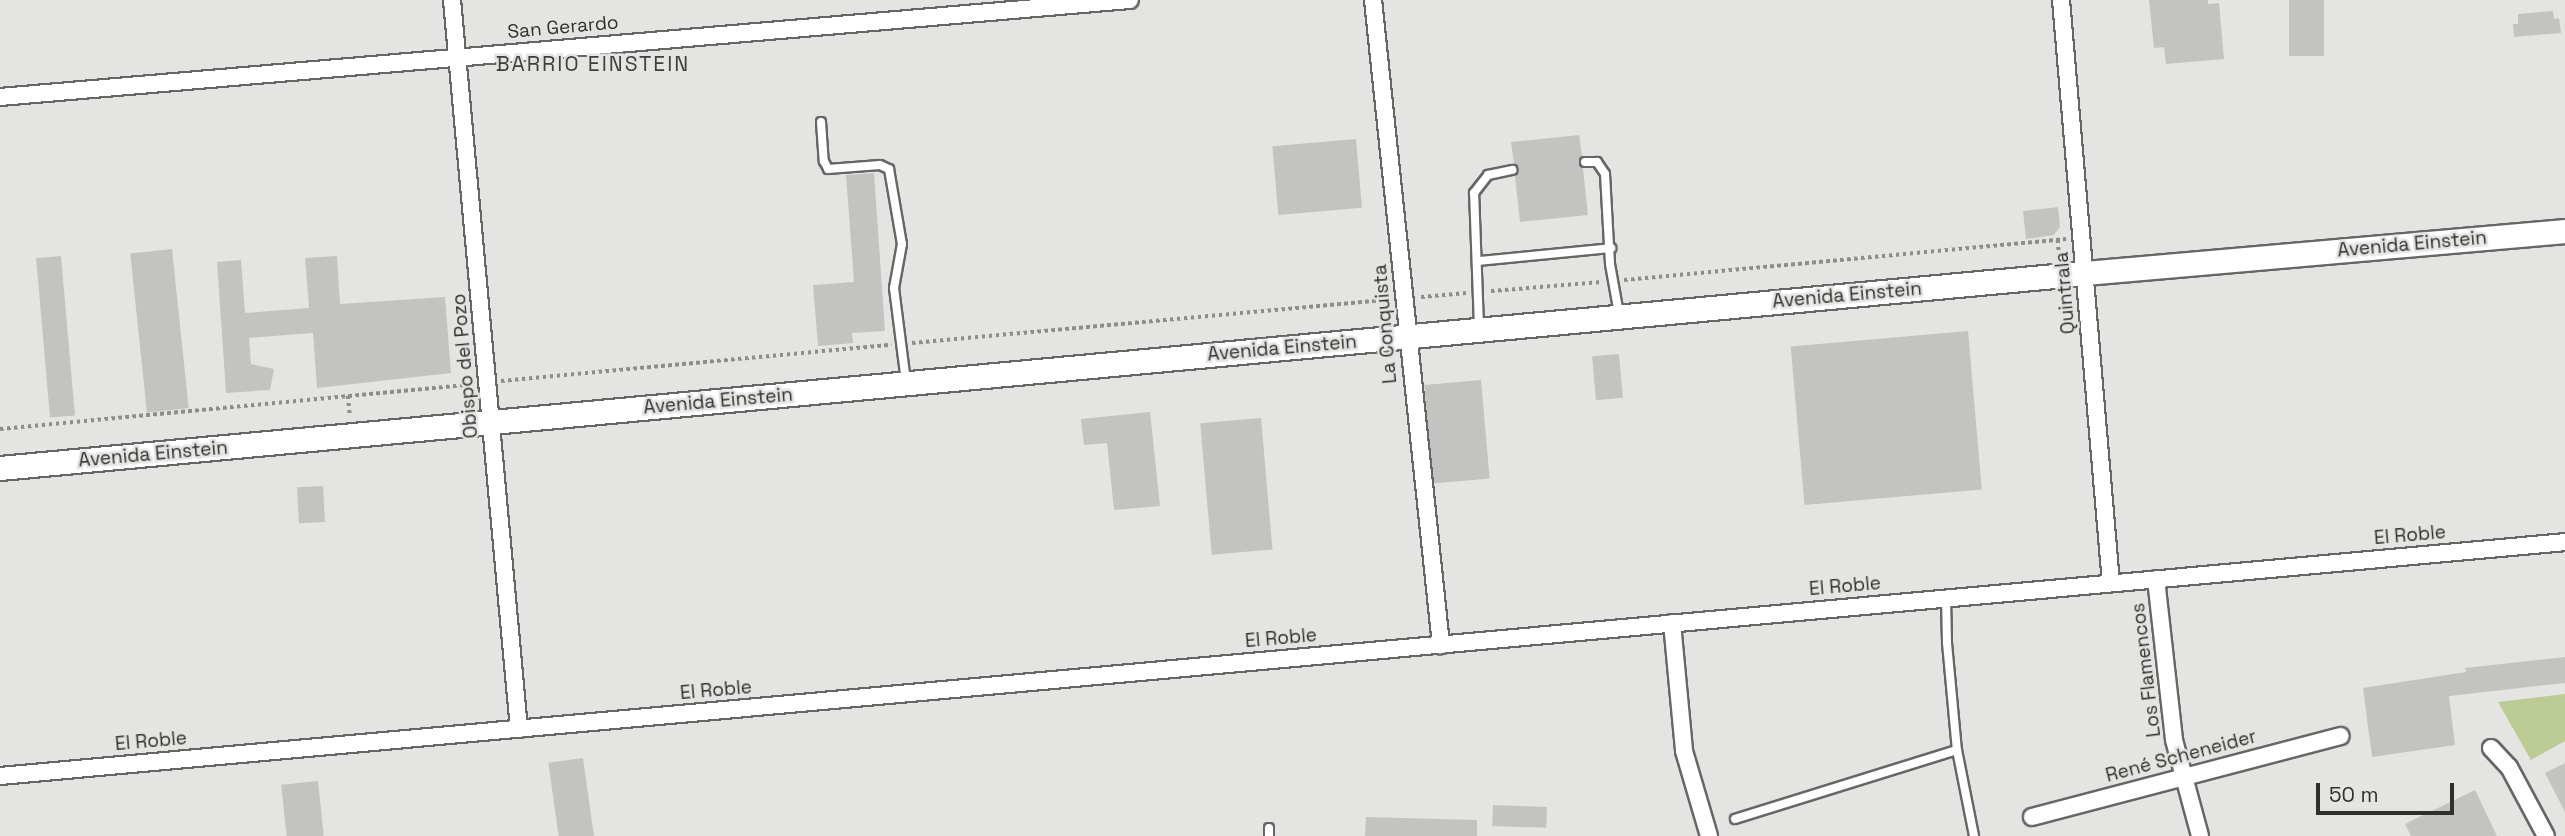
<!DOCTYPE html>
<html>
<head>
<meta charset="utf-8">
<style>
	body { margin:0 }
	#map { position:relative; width:2565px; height:836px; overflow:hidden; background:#e4e5e2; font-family:"Space Grotesk",sans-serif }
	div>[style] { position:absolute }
	.green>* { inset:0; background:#bbcb93 }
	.building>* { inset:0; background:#c3c4c1; transform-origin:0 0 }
	.path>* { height:3.5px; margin-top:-1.75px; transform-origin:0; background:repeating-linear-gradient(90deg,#8d8e8c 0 3.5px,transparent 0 7px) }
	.roads { filter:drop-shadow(2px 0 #666764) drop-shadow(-2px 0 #666764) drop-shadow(0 2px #666764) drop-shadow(0 -2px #666764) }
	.lane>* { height:8px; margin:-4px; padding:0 4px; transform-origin:4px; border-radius:4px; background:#fff }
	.street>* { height:16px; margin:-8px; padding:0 8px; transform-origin:8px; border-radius:8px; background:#fff }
	.secondary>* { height:23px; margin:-11.5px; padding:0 11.5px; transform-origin:11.5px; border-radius:11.5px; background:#fff }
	span { translate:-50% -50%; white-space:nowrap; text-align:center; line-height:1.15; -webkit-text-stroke:5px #e4e5e2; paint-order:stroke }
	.street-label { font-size:19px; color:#2f2f2e }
	.neighbourhood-label { font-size:21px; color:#3e3f3c; letter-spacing:2px }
	.scale { position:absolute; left:2316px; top:783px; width:138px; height:32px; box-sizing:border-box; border:4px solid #2f2f2e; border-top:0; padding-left:9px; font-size:21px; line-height:24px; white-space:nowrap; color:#2f2f2e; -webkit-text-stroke:5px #e4e5e2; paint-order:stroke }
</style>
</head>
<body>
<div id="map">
	<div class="green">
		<div style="clip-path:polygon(2565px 694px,2565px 741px,2531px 760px,2498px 702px)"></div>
	</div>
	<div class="building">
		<div style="clip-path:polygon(2149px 0,2208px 0,2208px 4px,2219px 3px,2224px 59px,2166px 64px,2164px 47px,2154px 48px)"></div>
		<div style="left:2289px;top:0;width:35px;height:56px"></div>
		<div style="clip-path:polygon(2553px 11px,2554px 19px,2559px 18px,2561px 33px,2514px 37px,2513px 24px,2518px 24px,2518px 14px)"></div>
		<div style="clip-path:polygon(1579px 135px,1582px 156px,1579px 163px,1583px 168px,1588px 215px,1520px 222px,1515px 176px,1518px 169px,1514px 164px,1511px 142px)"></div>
		<div style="left:1356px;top:139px;width:69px;height:84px;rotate:85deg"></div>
		<div style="clip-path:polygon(874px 173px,885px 331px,852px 333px,853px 343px,818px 346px,813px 285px,854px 282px,846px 175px)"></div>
		<div style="clip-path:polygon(2058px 207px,2060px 227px,2054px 235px,2026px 239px,2023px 211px)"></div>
		<div style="left:172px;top:249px;width:160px;height:42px;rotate:84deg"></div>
		<div style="left:61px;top:256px;width:160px;height:25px;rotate:85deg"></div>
		<div style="clip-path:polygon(337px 256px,340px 304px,445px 297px,451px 373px,317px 388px,313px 333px,249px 338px,251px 364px,274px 369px,270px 390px,226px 393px,217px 262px,241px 260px,245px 313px,309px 308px,305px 258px)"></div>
		<div style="left:1968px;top:331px;width:159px;height:178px;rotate:85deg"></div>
		<div style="left:1619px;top:354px;width:44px;height:27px;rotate:85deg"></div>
		<div style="left:1481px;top:380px;width:99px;height:57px;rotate:85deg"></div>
		<div style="clip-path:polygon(1150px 412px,1160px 506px,1114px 510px,1107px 443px,1084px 445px,1081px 419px)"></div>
		<div style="left:1261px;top:418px;width:132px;height:61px;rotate:85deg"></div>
		<div style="left:323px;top:486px;width:36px;height:26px;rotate:87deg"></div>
		<div style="clip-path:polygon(2565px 657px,2565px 683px,2449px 696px,2455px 745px,2372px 757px,2363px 688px,2466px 672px,2465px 668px)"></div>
		<div style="left:583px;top:758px;width:79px;height:35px;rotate:82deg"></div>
		<div style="clip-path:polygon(2565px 763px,2565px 812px,2545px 773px)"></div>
		<div style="left:318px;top:781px;width:55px;height:37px;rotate:84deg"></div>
		<div style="clip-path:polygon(2475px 790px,2497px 836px,2411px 836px,2405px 824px)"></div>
		<div style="left:1493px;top:805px;width:54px;height:21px;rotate:2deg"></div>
		<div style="clip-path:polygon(1366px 817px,1477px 820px,1477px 836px,1365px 836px)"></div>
	</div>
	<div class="path">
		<div style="left:2058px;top:240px;width:15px;rotate:86deg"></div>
		<div style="left:1624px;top:280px;width:444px;rotate:-5.3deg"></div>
		<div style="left:1491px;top:291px;width:111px;rotate:-4.6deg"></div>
		<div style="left:1421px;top:297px;width:45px;rotate:-5.1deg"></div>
		<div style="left:1382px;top:301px;width:18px;rotate:90deg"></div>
		<div style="left:912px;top:343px;width:479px;rotate:-5.2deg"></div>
		<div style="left:501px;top:381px;width:392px;rotate:-5.3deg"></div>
		<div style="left:348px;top:396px;width:20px;rotate:84deg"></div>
		<div style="left:0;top:429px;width:475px;rotate:-5.4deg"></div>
	</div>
	<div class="roads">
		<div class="lane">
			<div style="left:821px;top:122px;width:39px;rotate:86deg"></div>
			<div style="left:824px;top:161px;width:9px;rotate:63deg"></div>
			<div style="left:828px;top:169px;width:52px;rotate:-4.4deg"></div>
			<div style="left:880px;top:165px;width:10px;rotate:24deg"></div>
			<div style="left:889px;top:169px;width:76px;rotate:80.2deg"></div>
			<div style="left:902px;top:244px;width:45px;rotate:100.3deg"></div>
			<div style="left:894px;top:288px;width:95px;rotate:82.7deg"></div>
			<div style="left:1585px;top:162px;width:12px"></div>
			<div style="left:1597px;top:162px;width:14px;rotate:56deg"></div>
			<div style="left:1605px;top:174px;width:90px;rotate:86.8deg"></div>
			<div style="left:1610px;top:264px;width:51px;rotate:79.8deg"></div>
			<div style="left:1479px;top:261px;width:133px;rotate:-5.6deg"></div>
			<div style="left:1479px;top:327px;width:134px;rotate:-92.1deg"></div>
			<div style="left:1474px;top:193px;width:23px;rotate:-52deg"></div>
			<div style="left:1488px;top:175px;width:25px;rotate:-12deg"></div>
			<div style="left:1946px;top:598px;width:45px;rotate:88.7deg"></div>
			<div style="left:1947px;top:643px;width:107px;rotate:84.7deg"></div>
			<div style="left:1957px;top:750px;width:88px;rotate:78.8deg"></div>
			<div style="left:1735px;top:819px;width:232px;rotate:-17.3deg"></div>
			<div style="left:1269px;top:836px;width:8px;rotate:-90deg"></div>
		</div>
		<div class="street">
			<div style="left:452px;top:0;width:732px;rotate:84.75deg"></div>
			<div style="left:1373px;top:0;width:649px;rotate:83.98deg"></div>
			<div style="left:2061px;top:0;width:585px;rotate:85.1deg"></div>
			<div style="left:0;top:97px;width:1134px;rotate:-4.91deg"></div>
			<div style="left:2156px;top:579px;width:162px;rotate:83.6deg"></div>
			<div style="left:2174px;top:740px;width:99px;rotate:74.8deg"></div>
			<div style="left:1672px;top:623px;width:129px;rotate:84.6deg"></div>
			<div style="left:1684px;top:751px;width:89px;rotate:73.6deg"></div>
			<div style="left:2491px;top:748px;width:26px;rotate:47deg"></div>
			<div style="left:2509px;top:767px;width:78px;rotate:61.8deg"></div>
			<div style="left:0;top:776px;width:2576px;rotate:-5.21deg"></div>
			<div style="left:2032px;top:817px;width:319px;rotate:-14.7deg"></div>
		</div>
		<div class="secondary">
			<div style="left:0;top:468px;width:2094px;rotate:-5.34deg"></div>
			<div style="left:2085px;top:273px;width:482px;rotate:-5deg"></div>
		</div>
	</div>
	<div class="street-label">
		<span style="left:563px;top:27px;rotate:-5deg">San Gerardo</span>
		<span style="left:2412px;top:244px;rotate:-5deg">Avenida Einstein</span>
		<span style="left:2065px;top:293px;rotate:-95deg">Quintrala</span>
		<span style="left:1847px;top:295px;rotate:-5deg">Avenida Einstein</span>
		<span style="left:1385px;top:324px;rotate:-95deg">La Conquista</span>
		<span style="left:1282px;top:348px;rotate:-5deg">Avenida Einstein</span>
		<span style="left:465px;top:366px;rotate:-95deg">Obispo del Pozo</span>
		<span style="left:718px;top:401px;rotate:-5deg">Avenida Einstein</span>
		<span style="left:153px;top:454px;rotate:-5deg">Avenida Einstein</span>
		<span style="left:2410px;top:535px;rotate:-5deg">El Roble</span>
		<span style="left:1845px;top:586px;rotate:-5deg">El Roble</span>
		<span style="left:1281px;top:638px;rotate:-5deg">El Roble</span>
		<span style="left:2146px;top:670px;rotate:-97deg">Los Flamencos</span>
		<span style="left:716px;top:690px;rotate:-5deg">El Roble</span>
		<span style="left:151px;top:741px;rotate:-5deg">El Roble</span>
		<span style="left:2181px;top:756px;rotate:-15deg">René Scheneider</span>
	</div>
	<div class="neighbourhood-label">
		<span style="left:593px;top:64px">BARRIO EINSTEIN</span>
	</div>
	<div class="scale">50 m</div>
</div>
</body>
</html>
